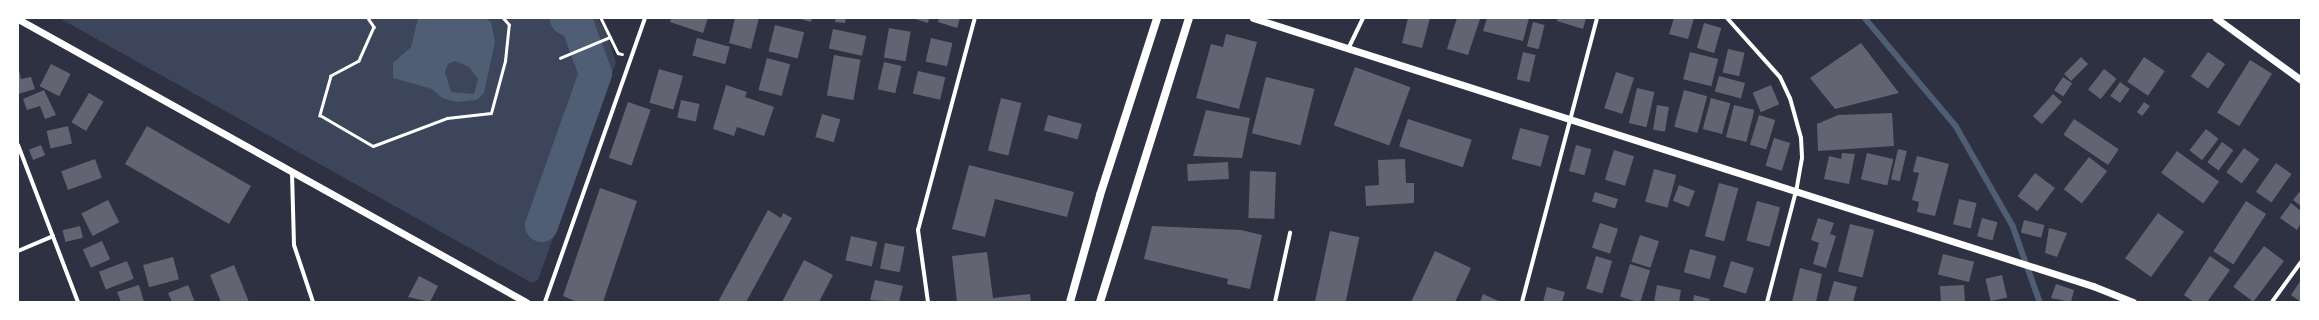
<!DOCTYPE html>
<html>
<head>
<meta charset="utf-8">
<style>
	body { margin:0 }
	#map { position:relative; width:2319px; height:320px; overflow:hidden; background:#2d3142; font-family:"PT Sans Narrow",sans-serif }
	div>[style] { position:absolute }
	.green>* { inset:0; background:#3c4559 }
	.water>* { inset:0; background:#4f5d75 }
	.stream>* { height:5.5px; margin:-2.75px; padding:0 2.75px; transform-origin:2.75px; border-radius:2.75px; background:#4f5d75 }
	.river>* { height:33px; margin:-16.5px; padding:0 16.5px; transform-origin:16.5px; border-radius:16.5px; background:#4f5d75 }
	.building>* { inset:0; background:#626471; transform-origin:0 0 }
	.path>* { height:2.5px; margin:-1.25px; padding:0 1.25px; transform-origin:1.25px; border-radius:1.25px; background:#fff }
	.minor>* { height:4px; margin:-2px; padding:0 2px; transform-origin:2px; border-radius:2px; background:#fff }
	.tertiary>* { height:7px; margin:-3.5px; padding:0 3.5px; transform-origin:3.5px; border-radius:3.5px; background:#fff }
	.secondary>* { height:8px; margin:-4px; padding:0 4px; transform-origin:4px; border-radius:4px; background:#fff }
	span { translate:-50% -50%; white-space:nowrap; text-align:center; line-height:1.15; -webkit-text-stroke:3.5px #fff; paint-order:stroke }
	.frame { position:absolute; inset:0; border:19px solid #fff; pointer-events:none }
</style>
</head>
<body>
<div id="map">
	<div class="green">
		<div style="clip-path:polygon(59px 18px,597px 18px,607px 34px,616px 63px,538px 280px,532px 283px)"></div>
	</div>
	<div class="water">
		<div style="clip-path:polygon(evenodd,418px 18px,485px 18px,491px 22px,495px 42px,484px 93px,477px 100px,457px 102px,442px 98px,432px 89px,393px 78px,393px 63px,411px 47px,418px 18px,455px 61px,469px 67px,478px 79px,474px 94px,451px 92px,445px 72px,448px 64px,455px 61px)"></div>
	</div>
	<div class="stream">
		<div style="left:1865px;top:18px;width:141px;rotate:49.9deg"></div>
		<div style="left:1956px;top:126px;width:115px;rotate:60.3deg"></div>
		<div style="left:2013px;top:226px;width:81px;rotate:70.4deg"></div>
	</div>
	<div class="river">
		<div style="left:541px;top:225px;width:161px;rotate:-70.4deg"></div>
		<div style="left:595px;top:73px;width:52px;rotate:-110.2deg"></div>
		<div style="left:577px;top:24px;width:13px;rotate:-151deg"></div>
	</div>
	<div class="building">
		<div style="clip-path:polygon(671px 18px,708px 18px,703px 33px,670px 22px)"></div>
		<div style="clip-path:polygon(735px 18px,759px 18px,751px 49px,729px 43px)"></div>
		<div style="clip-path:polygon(797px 18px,812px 18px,811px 22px)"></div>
		<div style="clip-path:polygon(836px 18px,846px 18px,845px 23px,835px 22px)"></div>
		<div style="clip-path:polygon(912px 18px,929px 18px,928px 23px)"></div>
		<div style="clip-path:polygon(939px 18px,960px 18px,957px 28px,938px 22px)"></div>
		<div style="clip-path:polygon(1408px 18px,1430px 18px,1422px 48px,1402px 43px)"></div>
		<div style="clip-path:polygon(1457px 18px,1480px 19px,1468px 55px,1447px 49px)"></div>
		<div style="clip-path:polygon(1487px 18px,1529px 18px,1523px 41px,1483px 31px)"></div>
		<div style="clip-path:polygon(1558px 18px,1586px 18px,1583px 29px,1557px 21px)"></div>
		<div style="clip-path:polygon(1674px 18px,1694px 18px,1688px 39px,1669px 34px)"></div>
		<div style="left:1533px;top:22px;width:12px;height:25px;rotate:14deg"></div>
		<div style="left:1704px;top:23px;width:18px;height:26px;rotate:16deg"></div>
		<div style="left:775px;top:25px;width:30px;height:27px;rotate:14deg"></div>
		<div style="left:889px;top:28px;width:22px;height:30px;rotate:10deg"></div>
		<div style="left:833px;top:29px;width:34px;height:20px;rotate:12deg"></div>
		<div style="clip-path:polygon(1226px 34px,1257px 42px,1239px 109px,1196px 98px,1211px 44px,1223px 47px)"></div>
		<div style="left:697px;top:38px;width:34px;height:18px;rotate:15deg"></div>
		<div style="left:931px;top:38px;width:22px;height:24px;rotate:13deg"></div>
		<div style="clip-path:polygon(1861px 43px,1899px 93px,1835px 109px,1810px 78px)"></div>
		<div style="left:1728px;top:49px;width:17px;height:24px;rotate:13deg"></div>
		<div style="left:1523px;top:52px;width:13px;height:28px;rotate:13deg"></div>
		<div style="left:1690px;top:52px;width:29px;height:28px;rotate:14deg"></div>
		<div style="left:2208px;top:52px;width:21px;height:30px;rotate:35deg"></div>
		<div style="left:834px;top:55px;width:27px;height:41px;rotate:10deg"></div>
		<div style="left:2081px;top:57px;width:10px;height:24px;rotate:45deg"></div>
		<div style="left:2144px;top:57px;width:25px;height:30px;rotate:34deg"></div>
		<div style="left:767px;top:58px;width:24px;height:33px;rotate:15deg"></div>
		<div style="left:2250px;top:60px;width:26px;height:62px;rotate:32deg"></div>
		<div style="left:884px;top:62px;width:18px;height:28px;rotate:13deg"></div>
		<div style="left:51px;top:64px;width:22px;height:25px;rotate:27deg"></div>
		<div style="left:1355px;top:67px;width:59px;height:62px;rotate:20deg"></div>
		<div style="left:659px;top:69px;width:25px;height:35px;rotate:16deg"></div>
		<div style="left:2104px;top:69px;width:16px;height:26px;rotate:38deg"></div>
		<div style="clip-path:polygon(19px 70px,21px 79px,31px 77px,35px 89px,18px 94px)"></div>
		<div style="left:918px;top:71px;width:28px;height:23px;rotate:13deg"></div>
		<div style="left:1616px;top:72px;width:19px;height:38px;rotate:18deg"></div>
		<div style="left:1719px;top:76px;width:27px;height:16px;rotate:15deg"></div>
		<div style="left:1266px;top:77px;width:50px;height:58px;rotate:14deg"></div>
		<div style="left:2063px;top:77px;width:11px;height:16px;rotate:34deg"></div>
		<div style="left:2120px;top:82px;width:12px;height:17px;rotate:35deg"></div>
		<div style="clip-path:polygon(726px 85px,747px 92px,745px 97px,774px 107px,764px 136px,737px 127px,734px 136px,713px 129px)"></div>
		<div style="left:1771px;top:85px;width:21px;height:20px;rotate:67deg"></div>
		<div style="left:1637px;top:88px;width:18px;height:36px;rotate:13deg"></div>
		<div style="clip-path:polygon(44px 90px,56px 115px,45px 119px,40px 106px,27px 110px,23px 99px)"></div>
		<div style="left:1684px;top:90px;width:24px;height:38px;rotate:15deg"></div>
		<div style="left:89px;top:93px;width:17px;height:34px;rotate:31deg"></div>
		<div style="left:2053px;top:94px;width:12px;height:30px;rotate:42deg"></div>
		<div style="left:1001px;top:98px;width:21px;height:54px;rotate:14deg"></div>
		<div style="left:1711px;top:98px;width:20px;height:32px;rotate:15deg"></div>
		<div style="left:681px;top:100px;width:19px;height:18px;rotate:12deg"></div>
		<div style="left:628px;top:102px;width:24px;height:59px;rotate:19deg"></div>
		<div style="clip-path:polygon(2144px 102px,2150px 106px,2142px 116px,2137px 112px)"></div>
		<div style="left:1657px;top:105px;width:12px;height:25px;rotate:9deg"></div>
		<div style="left:1734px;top:105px;width:21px;height:33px;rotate:14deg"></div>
		<div style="clip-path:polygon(1206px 110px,1250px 118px,1242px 158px,1193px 156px)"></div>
		<div style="clip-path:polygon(1892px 113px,1894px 146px,1818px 151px,1817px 124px,1838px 115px)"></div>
		<div style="left:822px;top:114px;width:19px;height:24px;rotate:16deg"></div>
		<div style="left:1048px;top:115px;width:35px;height:16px;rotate:15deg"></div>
		<div style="left:1759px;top:115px;width:17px;height:31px;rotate:17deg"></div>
		<div style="left:1408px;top:119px;width:67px;height:29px;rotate:18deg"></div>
		<div style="left:2074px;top:119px;width:54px;height:19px;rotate:34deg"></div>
		<div style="left:68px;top:126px;width:18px;height:22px;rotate:77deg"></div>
		<div style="left:147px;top:126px;width:120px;height:44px;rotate:30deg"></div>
		<div style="left:1520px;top:128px;width:30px;height:32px;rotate:15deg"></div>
		<div style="left:2206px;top:129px;width:16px;height:27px;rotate:38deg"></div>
		<div style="left:1774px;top:138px;width:17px;height:29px;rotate:17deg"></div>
		<div style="left:2222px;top:142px;width:14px;height:25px;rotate:36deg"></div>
		<div style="left:41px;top:145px;width:11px;height:13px;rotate:68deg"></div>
		<div style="left:1576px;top:145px;width:16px;height:27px;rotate:15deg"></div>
		<div style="left:2244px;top:148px;width:19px;height:30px;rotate:36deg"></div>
		<div style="left:1898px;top:149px;width:9px;height:31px;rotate:13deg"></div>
		<div style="left:1614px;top:150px;width:21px;height:31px;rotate:17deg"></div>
		<div style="left:2177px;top:151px;width:52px;height:27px;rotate:36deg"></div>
		<div style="clip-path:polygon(1842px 153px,1855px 154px,1849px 184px,1824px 179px,1829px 156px,1841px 159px)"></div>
		<div style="left:1867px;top:153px;width:27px;height:27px;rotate:13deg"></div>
		<div style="clip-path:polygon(1917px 156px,1949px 164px,1935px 216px,1917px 212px,1919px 202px,1912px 200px,1919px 173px,1913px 172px)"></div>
		<div style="left:2089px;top:157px;width:23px;height:41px;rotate:38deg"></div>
		<div style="left:95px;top:159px;width:20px;height:36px;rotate:70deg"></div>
		<div style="clip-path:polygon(1405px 159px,1406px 183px,1414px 183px,1414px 203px,1366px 206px,1365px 186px,1379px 185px,1378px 160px)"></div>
		<div style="left:1228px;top:162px;width:17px;height:41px;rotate:87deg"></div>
		<div style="left:2276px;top:163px;width:19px;height:35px;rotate:35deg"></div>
		<div style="clip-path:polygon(969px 165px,1074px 192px,1067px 217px,995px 199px,985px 237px,952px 229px)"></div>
		<div style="left:1654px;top:169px;width:23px;height:34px;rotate:15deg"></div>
		<div style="left:1250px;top:171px;width:26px;height:47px;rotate:2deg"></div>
		<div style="left:2035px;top:173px;width:25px;height:29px;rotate:37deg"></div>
		<div style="left:1719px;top:183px;width:20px;height:55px;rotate:15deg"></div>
		<div style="left:1679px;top:185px;width:17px;height:17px;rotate:21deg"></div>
		<div style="clip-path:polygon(600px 188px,637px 201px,603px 302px,577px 302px,563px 296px)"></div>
		<div style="clip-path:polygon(2301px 190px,2301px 206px,2293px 200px)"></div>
		<div style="left:1595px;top:192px;width:24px;height:10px;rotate:17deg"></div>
		<div style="left:1959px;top:199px;width:18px;height:26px;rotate:13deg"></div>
		<div style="left:108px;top:200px;width:25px;height:30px;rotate:63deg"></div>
		<div style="left:1757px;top:201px;width:24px;height:41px;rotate:15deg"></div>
		<div style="left:2246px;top:201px;width:24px;height:60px;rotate:33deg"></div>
		<div style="clip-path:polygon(2291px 203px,2301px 211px,2301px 223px,2297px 230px,2280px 218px)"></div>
		<div style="clip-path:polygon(768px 210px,781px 218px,783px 213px,792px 218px,746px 302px,718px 302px)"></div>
		<div style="left:2158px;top:213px;width:32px;height:56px;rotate:36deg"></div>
		<div style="clip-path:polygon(1818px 218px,1834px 223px,1830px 234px,1836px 236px,1826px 268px,1813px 264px,1819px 243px,1811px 240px)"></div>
		<div style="left:1982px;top:218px;width:16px;height:19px;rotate:15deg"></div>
		<div style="left:2024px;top:220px;width:21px;height:13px;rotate:14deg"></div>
		<div style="left:1600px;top:223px;width:19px;height:26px;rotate:18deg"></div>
		<div style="left:1850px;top:224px;width:25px;height:49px;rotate:14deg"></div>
		<div style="left:80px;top:226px;width:12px;height:18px;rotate:76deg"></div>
		<div style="clip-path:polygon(1152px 226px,1241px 230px,1262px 235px,1250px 289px,1227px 284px,1228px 279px,1144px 259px)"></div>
		<div style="clip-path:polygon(2049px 228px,2067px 233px,2057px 257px,2045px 253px)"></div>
		<div style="left:1330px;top:231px;width:30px;height:72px;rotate:12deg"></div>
		<div style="left:1640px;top:235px;width:20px;height:28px;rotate:18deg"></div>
		<div style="left:851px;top:236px;width:27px;height:25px;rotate:13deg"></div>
		<div style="left:102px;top:241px;width:20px;height:21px;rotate:66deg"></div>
		<div style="left:885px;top:243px;width:20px;height:26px;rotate:11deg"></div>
		<div style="left:2264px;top:246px;width:25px;height:51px;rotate:37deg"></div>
		<div style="left:1690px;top:249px;width:27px;height:24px;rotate:15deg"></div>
		<div style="clip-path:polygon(1435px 251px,1471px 268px,1455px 302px,1411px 302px)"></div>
		<div style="clip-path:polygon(987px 252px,993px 298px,1030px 294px,1031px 302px,957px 302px,952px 256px)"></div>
		<div style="left:1943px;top:254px;width:32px;height:21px;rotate:14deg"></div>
		<div style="left:1596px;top:256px;width:17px;height:34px;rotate:17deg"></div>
		<div style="clip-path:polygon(2210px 256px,2230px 270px,2207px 302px,2194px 302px,2184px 295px)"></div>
		<div style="left:173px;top:257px;width:23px;height:31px;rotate:75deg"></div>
		<div style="clip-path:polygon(804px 260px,833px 275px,819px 302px,782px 302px)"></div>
		<div style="left:127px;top:261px;width:19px;height:30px;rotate:69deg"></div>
		<div style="left:1731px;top:261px;width:24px;height:27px;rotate:17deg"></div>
		<div style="left:1630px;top:264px;width:21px;height:34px;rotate:17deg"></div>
		<div style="clip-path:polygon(234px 265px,249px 302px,221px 302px,210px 275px)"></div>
		<div style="clip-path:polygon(1800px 268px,1822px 274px,1816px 302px,1792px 302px)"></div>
		<div style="left:2002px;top:275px;width:23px;height:17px;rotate:77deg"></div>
		<div style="clip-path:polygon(419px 276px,438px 286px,430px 302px,408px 297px)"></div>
		<div style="clip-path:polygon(875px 280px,903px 286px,899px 302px,870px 300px)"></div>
		<div style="clip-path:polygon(2301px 280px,2301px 302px,2291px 295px)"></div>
		<div style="clip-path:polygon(1834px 281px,1857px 287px,1853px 302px,1828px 302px)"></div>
		<div style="clip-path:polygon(2056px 284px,2074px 290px,2071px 302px,2051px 298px)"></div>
		<div style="clip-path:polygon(139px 285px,144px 302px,121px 302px,117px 292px)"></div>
		<div style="clip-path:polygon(188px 285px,195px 302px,172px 302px,168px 293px)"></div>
		<div style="clip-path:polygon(1657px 285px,1681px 290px,1679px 302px,1654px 302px)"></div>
		<div style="left:1964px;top:285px;width:17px;height:24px;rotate:87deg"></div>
		<div style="clip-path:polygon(1547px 287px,1565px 292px,1562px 302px,1543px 302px)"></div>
		<div style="clip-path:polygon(1483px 294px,1501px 302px,1480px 302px)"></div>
		<div style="clip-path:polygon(1694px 295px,1710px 299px,1709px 302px,1693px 302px)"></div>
	</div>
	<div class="path">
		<div style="left:368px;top:18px;width:11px;rotate:56deg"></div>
		<div style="left:374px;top:27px;width:37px;rotate:114deg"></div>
		<div style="left:359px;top:61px;width:32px;rotate:152deg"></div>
		<div style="left:331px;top:76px;width:41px;rotate:105.8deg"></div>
		<div style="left:320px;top:115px;width:61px;rotate:30.3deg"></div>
		<div style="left:373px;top:146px;width:79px;rotate:-20.7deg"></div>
		<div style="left:447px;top:118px;width:44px;rotate:-6.5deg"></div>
		<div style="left:491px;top:113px;width:54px;rotate:-74.9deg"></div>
		<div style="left:505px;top:61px;width:36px;rotate:-84deg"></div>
		<div style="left:509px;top:25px;width:9px;rotate:-131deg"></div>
		<div style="left:601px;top:18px;width:39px;rotate:64deg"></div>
		<div style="left:618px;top:53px;width:4px;rotate:14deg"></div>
		<div style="left:560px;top:58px;width:54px;rotate:-22.8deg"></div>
	</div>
	<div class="minor">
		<div style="left:1727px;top:18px;width:79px;rotate:48.1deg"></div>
		<div style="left:1780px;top:77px;width:23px;rotate:65deg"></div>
		<div style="left:1790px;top:98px;width:41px;rotate:74.6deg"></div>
		<div style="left:1801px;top:138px;width:20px;rotate:87deg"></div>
		<div style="left:1802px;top:158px;width:34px;rotate:100deg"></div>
		<div style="left:1796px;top:191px;width:115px;rotate:104.6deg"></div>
		<div style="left:1349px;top:47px;width:32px;rotate:-64deg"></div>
		<div style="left:18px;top:145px;width:168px;rotate:69.1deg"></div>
		<div style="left:292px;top:173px;width:72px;rotate:88.4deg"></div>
		<div style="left:294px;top:245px;width:60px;rotate:71.6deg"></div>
		<div style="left:18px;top:251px;width:38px;rotate:-23deg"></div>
		<div style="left:545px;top:302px;width:301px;rotate:-70.6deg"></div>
		<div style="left:928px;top:302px;width:73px;rotate:-97.9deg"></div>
		<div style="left:918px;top:230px;width:220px;rotate:-75deg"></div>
		<div style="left:1275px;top:302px;width:71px;rotate:-77.7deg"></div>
		<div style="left:1522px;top:302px;width:294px;rotate:-75.2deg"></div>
		<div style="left:2272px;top:302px;width:49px;rotate:-54.1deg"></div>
	</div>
	<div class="tertiary">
		<div style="left:1253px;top:18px;width:882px;rotate:17.7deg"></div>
		<div style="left:2093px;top:286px;width:43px;rotate:21.8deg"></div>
		<div style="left:2216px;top:18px;width:105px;rotate:36.1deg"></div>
		<div style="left:18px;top:19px;width:582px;rotate:29.12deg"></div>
	</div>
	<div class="secondary">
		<div style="left:1070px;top:302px;width:111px;rotate:-74.3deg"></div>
		<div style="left:1100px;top:195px;width:186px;rotate:-72.1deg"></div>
		<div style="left:1100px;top:302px;width:298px;rotate:-72.6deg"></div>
	</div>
	<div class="frame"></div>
</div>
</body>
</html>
